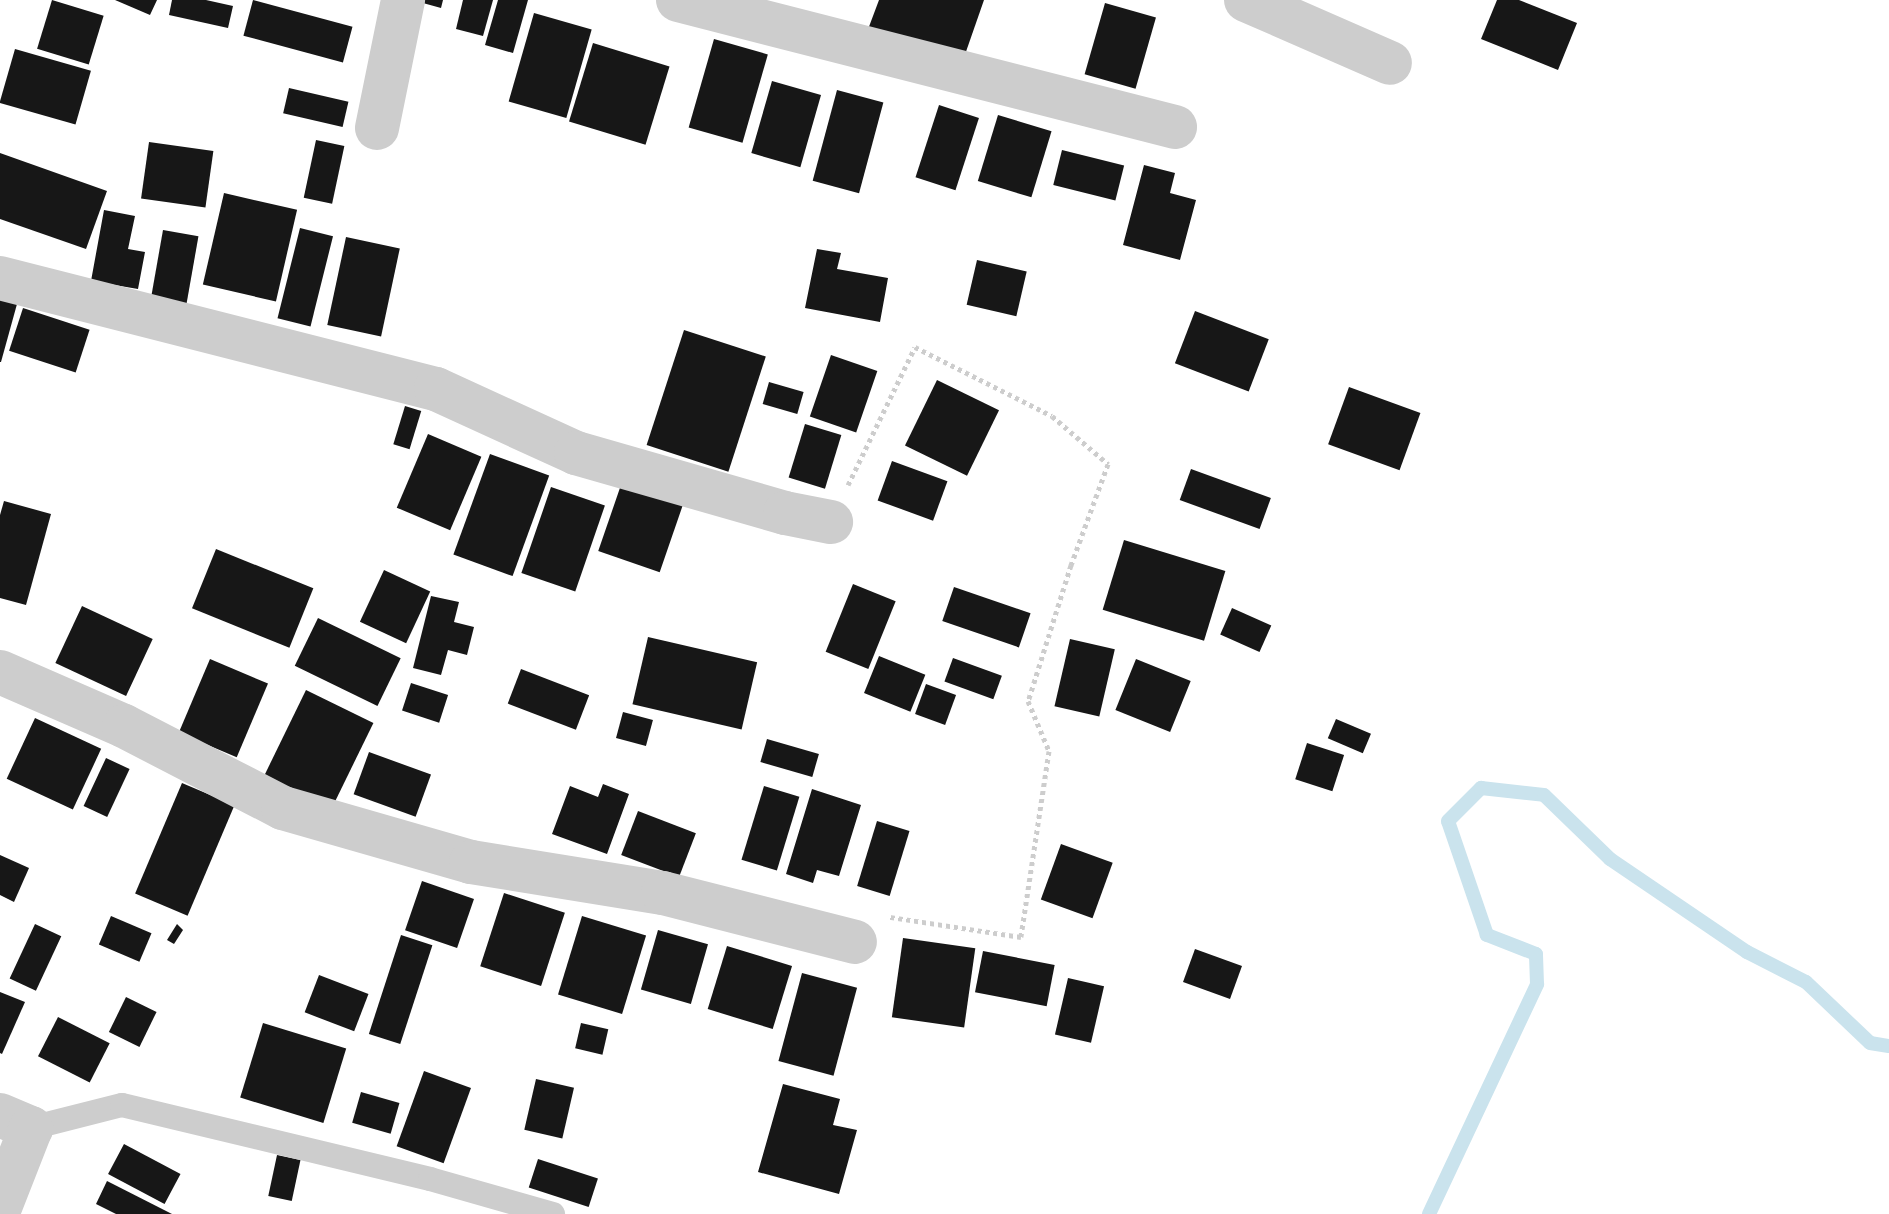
<!DOCTYPE html>
<html>
<head>
<meta charset="utf-8">
<style>
	body { margin:0 }
	#map { position:relative; width:1889px; height:1214px; overflow:hidden; background:#fff; font-family:Manrope,sans-serif }
	div>[style] { position:absolute }
	.stream>* { height:14px; margin:-7px; padding:0 7px; transform-origin:7px; border-radius:7px; background:#cae3ed }
	.building>* { inset:0; background:#171717; transform-origin:0 0 }
	.path>* { height:5px; margin-top:-2.5px; transform-origin:0; background:repeating-linear-gradient(90deg,#cdcdcd 0 4px,transparent 0 8px) }
	.lane>* { height:24px; margin:-12px; padding:0 12px; transform-origin:12px; border-radius:12px; background:#cdcdcd }
	.street>* { height:44px; margin:-22px; padding:0 22px; transform-origin:22px; border-radius:22px; background:#cdcdcd }
	span { translate:-50% -50%; white-space:nowrap; text-align:center; line-height:1.15; -webkit-text-stroke:8px #fff; paint-order:stroke }
</style>
</head>
<body>
<div id="map">
	<div class="stream">
		<div style="left:1429px;top:1214px;width:254px;rotate:-64.8deg"></div>
		<div style="left:1537px;top:984px;width:30px;rotate:-92deg"></div>
		<div style="left:1536px;top:954px;width:53px;rotate:-158.8deg"></div>
		<div style="left:1487px;top:935px;width:120px;rotate:-108.9deg"></div>
		<div style="left:1448px;top:821px;width:47px;rotate:-45deg"></div>
		<div style="left:1481px;top:788px;width:63px;rotate:6.3deg"></div>
		<div style="left:1544px;top:795px;width:92px;rotate:44.1deg"></div>
		<div style="left:1610px;top:859px;width:166px;rotate:34.2deg"></div>
		<div style="left:1747px;top:952px;width:66px;rotate:27deg"></div>
		<div style="left:1806px;top:982px;width:88px;rotate:43.6deg"></div>
		<div style="left:1870px;top:1043px;width:19px;rotate:9deg"></div>
	</div>
	<div class="building">
		<div style="left:52px;top:0;width:54px;height:51px;rotate:17deg"></div>
		<div style="clip-path:polygon(115px 0,157px 0,150px 15px)"></div>
		<div style="clip-path:polygon(172px 0,206px 0,233px 6px,228px 28px,169px 15px)"></div>
		<div style="left:253px;top:0;width:103px;height:37px;rotate:15deg"></div>
		<div style="clip-path:polygon(412px 0,443px 0,441px 8px)"></div>
		<div style="clip-path:polygon(463px 0,493px 0,483px 36px,456px 29px)"></div>
		<div style="clip-path:polygon(498px 0,528px 0,513px 53px,485px 45px)"></div>
		<div style="clip-path:polygon(879px 0,984px 0,961px 66px,867px 32px)"></div>
		<div style="clip-path:polygon(1497px 0,1519px 0,1577px 23px,1558px 70px,1481px 39px)"></div>
		<div style="left:1105px;top:3px;width:53px;height:74px;rotate:16deg"></div>
		<div style="left:534px;top:13px;width:60px;height:92px;rotate:16deg"></div>
		<div style="left:714px;top:39px;width:56px;height:92px;rotate:16deg"></div>
		<div style="left:593px;top:43px;width:80px;height:82px;rotate:17deg"></div>
		<div style="left:15px;top:49px;width:79px;height:56px;rotate:16deg"></div>
		<div style="left:772px;top:81px;width:51px;height:75px;rotate:16deg"></div>
		<div style="left:289px;top:88px;width:61px;height:26px;rotate:13deg"></div>
		<div style="left:837px;top:90px;width:48px;height:94px;rotate:15deg"></div>
		<div style="left:939px;top:105px;width:42px;height:76px;rotate:18deg"></div>
		<div style="left:998px;top:115px;width:56px;height:69px;rotate:17deg"></div>
		<div style="left:316px;top:140px;width:29px;height:59px;rotate:12deg"></div>
		<div style="left:149px;top:142px;width:65px;height:57px;rotate:8deg"></div>
		<div style="left:1062px;top:150px;width:64px;height:36px;rotate:14deg"></div>
		<div style="clip-path:polygon(0 153px,107px 191px,86px 249px,0 219px)"></div>
		<div style="clip-path:polygon(1144px 165px,1175px 173px,1170px 193px,1196px 200px,1180px 260px,1123px 245px)"></div>
		<div style="left:224px;top:193px;width:75px;height:94px;rotate:13deg"></div>
		<div style="clip-path:polygon(104px 210px,135px 216px,128px 249px,145px 252px,138px 289px,91px 281px)"></div>
		<div style="left:300px;top:228px;width:34px;height:93px;rotate:14deg"></div>
		<div style="left:163px;top:230px;width:36px;height:77px;rotate:10deg"></div>
		<div style="left:346px;top:237px;width:55px;height:90px;rotate:12deg"></div>
		<div style="clip-path:polygon(817px 249px,841px 253px,837px 269px,888px 278px,880px 322px,805px 308px)"></div>
		<div style="left:977px;top:260px;width:51px;height:46px;rotate:13deg"></div>
		<div style="clip-path:polygon(0 298px,17px 304px,1px 362px,0 362px)"></div>
		<div style="left:23px;top:308px;width:70px;height:45px;rotate:18deg"></div>
		<div style="left:1195px;top:311px;width:79px;height:56px;rotate:21deg"></div>
		<div style="left:684px;top:330px;width:86px;height:121px;rotate:18deg"></div>
		<div style="left:831px;top:355px;width:49px;height:65px;rotate:19deg"></div>
		<div style="left:937px;top:380px;width:69px;height:73px;rotate:26deg"></div>
		<div style="left:769px;top:382px;width:36px;height:23px;rotate:16deg"></div>
		<div style="left:1349px;top:387px;width:76px;height:61px;rotate:20deg"></div>
		<div style="left:405px;top:406px;width:17px;height:40px;rotate:17deg"></div>
		<div style="left:805px;top:424px;width:38px;height:56px;rotate:17deg"></div>
		<div style="left:428px;top:434px;width:58px;height:80px;rotate:23deg"></div>
		<div style="left:490px;top:454px;width:63px;height:107px;rotate:20deg"></div>
		<div style="left:892px;top:461px;width:59px;height:42px;rotate:20deg"></div>
		<div style="left:1191px;top:469px;width:85px;height:33px;rotate:20deg"></div>
		<div style="left:622px;top:482px;width:65px;height:73px;rotate:19deg"></div>
		<div style="left:551px;top:487px;width:57px;height:91px;rotate:19deg"></div>
		<div style="clip-path:polygon(4px 501px,51px 514px,26px 605px,0 598px,0 515px)"></div>
		<div style="left:1124px;top:540px;width:106px;height:73px;rotate:17deg"></div>
		<div style="left:216px;top:549px;width:105px;height:64px;rotate:22deg"></div>
		<div style="left:384px;top:570px;width:51px;height:57px;rotate:25deg"></div>
		<div style="left:853px;top:584px;width:46px;height:73px;rotate:22deg"></div>
		<div style="left:954px;top:587px;width:81px;height:36px;rotate:19deg"></div>
		<div style="clip-path:polygon(431px 596px,459px 602px,454px 622px,474px 627px,467px 655px,448px 650px,441px 675px,413px 668px)"></div>
		<div style="left:82px;top:606px;width:78px;height:63px;rotate:25deg"></div>
		<div style="left:1232px;top:608px;width:43px;height:29px;rotate:24deg"></div>
		<div style="left:318px;top:618px;width:92px;height:53px;rotate:26deg"></div>
		<div style="left:648px;top:637px;width:112px;height:69px;rotate:13deg"></div>
		<div style="left:1070px;top:639px;width:46px;height:69px;rotate:13deg"></div>
		<div style="left:879px;top:656px;width:50px;height:40px;rotate:22deg"></div>
		<div style="left:953px;top:658px;width:52px;height:25px;rotate:20deg"></div>
		<div style="left:210px;top:659px;width:63px;height:80px;rotate:23deg"></div>
		<div style="left:1136px;top:659px;width:59px;height:55px;rotate:22deg"></div>
		<div style="left:521px;top:669px;width:73px;height:37px;rotate:21deg"></div>
		<div style="left:411px;top:683px;width:39px;height:29px;rotate:18deg"></div>
		<div style="left:926px;top:684px;width:32px;height:32px;rotate:20deg"></div>
		<div style="left:306px;top:690px;width:75px;height:95px;rotate:26deg"></div>
		<div style="left:623px;top:712px;width:31px;height:27px;rotate:15deg"></div>
		<div style="left:35px;top:718px;width:73px;height:67px;rotate:25deg"></div>
		<div style="left:1336px;top:719px;width:38px;height:21px;rotate:23deg"></div>
		<div style="left:767px;top:739px;width:54px;height:24px;rotate:16deg"></div>
		<div style="left:1307px;top:743px;width:39px;height:38px;rotate:18deg"></div>
		<div style="left:369px;top:752px;width:66px;height:45px;rotate:20deg"></div>
		<div style="left:106px;top:758px;width:26px;height:53px;rotate:25deg"></div>
		<div style="left:182px;top:783px;width:57px;height:120px;rotate:23deg"></div>
		<div style="clip-path:polygon(603px 784px,629px 794px,607px 854px,552px 834px,570px 786px,598px 797px)"></div>
		<div style="left:764px;top:786px;width:37px;height:77px;rotate:17deg"></div>
		<div style="clip-path:polygon(812px 789px,861px 805px,839px 876px,817px 870px,813px 883px,786px 874px)"></div>
		<div style="left:638px;top:811px;width:62px;height:47px;rotate:21deg"></div>
		<div style="left:877px;top:821px;width:34px;height:68px;rotate:17deg"></div>
		<div style="left:1061px;top:844px;width:55px;height:59px;rotate:20deg"></div>
		<div style="clip-path:polygon(0 855px,29px 868px,14px 902px,0 895px)"></div>
		<div style="left:422px;top:881px;width:55px;height:52px;rotate:19deg"></div>
		<div style="left:504px;top:893px;width:64px;height:77px;rotate:18deg"></div>
		<div style="left:111px;top:916px;width:44px;height:31px;rotate:23deg"></div>
		<div style="left:582px;top:916px;width:67px;height:82px;rotate:17deg"></div>
		<div style="left:35px;top:924px;width:29px;height:60px;rotate:25deg"></div>
		<div style="clip-path:polygon(177px 924px,183px 930px,174px 944px,167px 940px)"></div>
		<div style="left:658px;top:930px;width:52px;height:62px;rotate:16deg"></div>
		<div style="left:401px;top:935px;width:33px;height:104px;rotate:18deg"></div>
		<div style="left:903px;top:938px;width:73px;height:80px;rotate:8deg"></div>
		<div style="left:727px;top:946px;width:68px;height:66px;rotate:17deg"></div>
		<div style="left:1195px;top:949px;width:50px;height:35px;rotate:20deg"></div>
		<div style="left:983px;top:951px;width:73px;height:42px;rotate:11deg"></div>
		<div style="left:802px;top:973px;width:57px;height:91px;rotate:15deg"></div>
		<div style="left:319px;top:975px;width:53px;height:40px;rotate:21deg"></div>
		<div style="left:1068px;top:978px;width:37px;height:58px;rotate:13deg"></div>
		<div style="clip-path:polygon(0 992px,25px 1002px,2px 1054px,0 1053px)"></div>
		<div style="left:126px;top:997px;width:34px;height:39px;rotate:26deg"></div>
		<div style="left:58px;top:1017px;width:58px;height:44px;rotate:27deg"></div>
		<div style="left:263px;top:1023px;width:87px;height:78px;rotate:17deg"></div>
		<div style="left:581px;top:1023px;width:28px;height:26px;rotate:13deg"></div>
		<div style="left:424px;top:1071px;width:50px;height:80px;rotate:20deg"></div>
		<div style="left:536px;top:1079px;width:39px;height:52px;rotate:13deg"></div>
		<div style="clip-path:polygon(783px 1084px,840px 1099px,833px 1125px,857px 1130px,839px 1194px,758px 1172px)"></div>
		<div style="left:361px;top:1092px;width:40px;height:32px;rotate:16deg"></div>
		<div style="left:124px;top:1144px;width:64px;height:34px;rotate:28deg"></div>
		<div style="left:277px;top:1155px;width:24px;height:42px;rotate:12deg"></div>
		<div style="left:538px;top:1159px;width:63px;height:30px;rotate:18deg"></div>
		<div style="clip-path:polygon(107px 1181px,172px 1214px,116px 1214px,96px 1204px)"></div>
	</div>
	<div class="path">
		<div style="left:848px;top:485px;width:153px;rotate:-64.1deg"></div>
		<div style="left:915px;top:347px;width:153px;rotate:26.7deg"></div>
		<div style="left:1052px;top:416px;width:74px;rotate:40.6deg"></div>
		<div style="left:1108px;top:464px;width:108px;rotate:110.1deg"></div>
		<div style="left:1071px;top:565px;width:143px;rotate:107.5deg"></div>
		<div style="left:1028px;top:701px;width:54px;rotate:67.2deg"></div>
		<div style="left:1049px;top:751px;width:188px;rotate:98.6deg"></div>
		<div style="left:1021px;top:937px;width:133px;rotate:-171.3deg"></div>
	</div>
	<div class="lane">
		<div style="left:31px;top:1128px;width:94px;rotate:-14.2deg"></div>
		<div style="left:122px;top:1105px;width:317px;rotate:13.5deg"></div>
		<div style="left:430px;top:1179px;width:128px;rotate:15.9deg"></div>
	</div>
	<div class="street">
		<div style="left:678px;top:0;width:513px;rotate:14.33deg"></div>
		<div style="left:1246px;top:0;width:157px;rotate:23.6deg"></div>
		<div style="left:377px;top:128px;width:131px;rotate:-78.5deg"></div>
		<div style="left:0;top:278px;width:450px;rotate:14.3deg"></div>
		<div style="left:436px;top:389px;width:154px;rotate:24.6deg"></div>
		<div style="left:576px;top:453px;width:217px;rotate:16deg"></div>
		<div style="left:785px;top:513px;width:47px;rotate:11.1deg"></div>
		<div style="left:0;top:672px;width:135px;rotate:23.5deg"></div>
		<div style="left:124px;top:726px;width:179px;rotate:27.3deg"></div>
		<div style="left:283px;top:808px;width:196px;rotate:16deg"></div>
		<div style="left:471px;top:862px;width:194px;rotate:9.2deg"></div>
		<div style="left:663px;top:893px;width:198px;rotate:14.3deg"></div>
		<div style="left:0;top:1115px;width:34px;rotate:23deg"></div>
		<div style="left:31px;top:1128px;width:85px;rotate:111.4deg"></div>
	</div>
</div>
</body>
</html>
